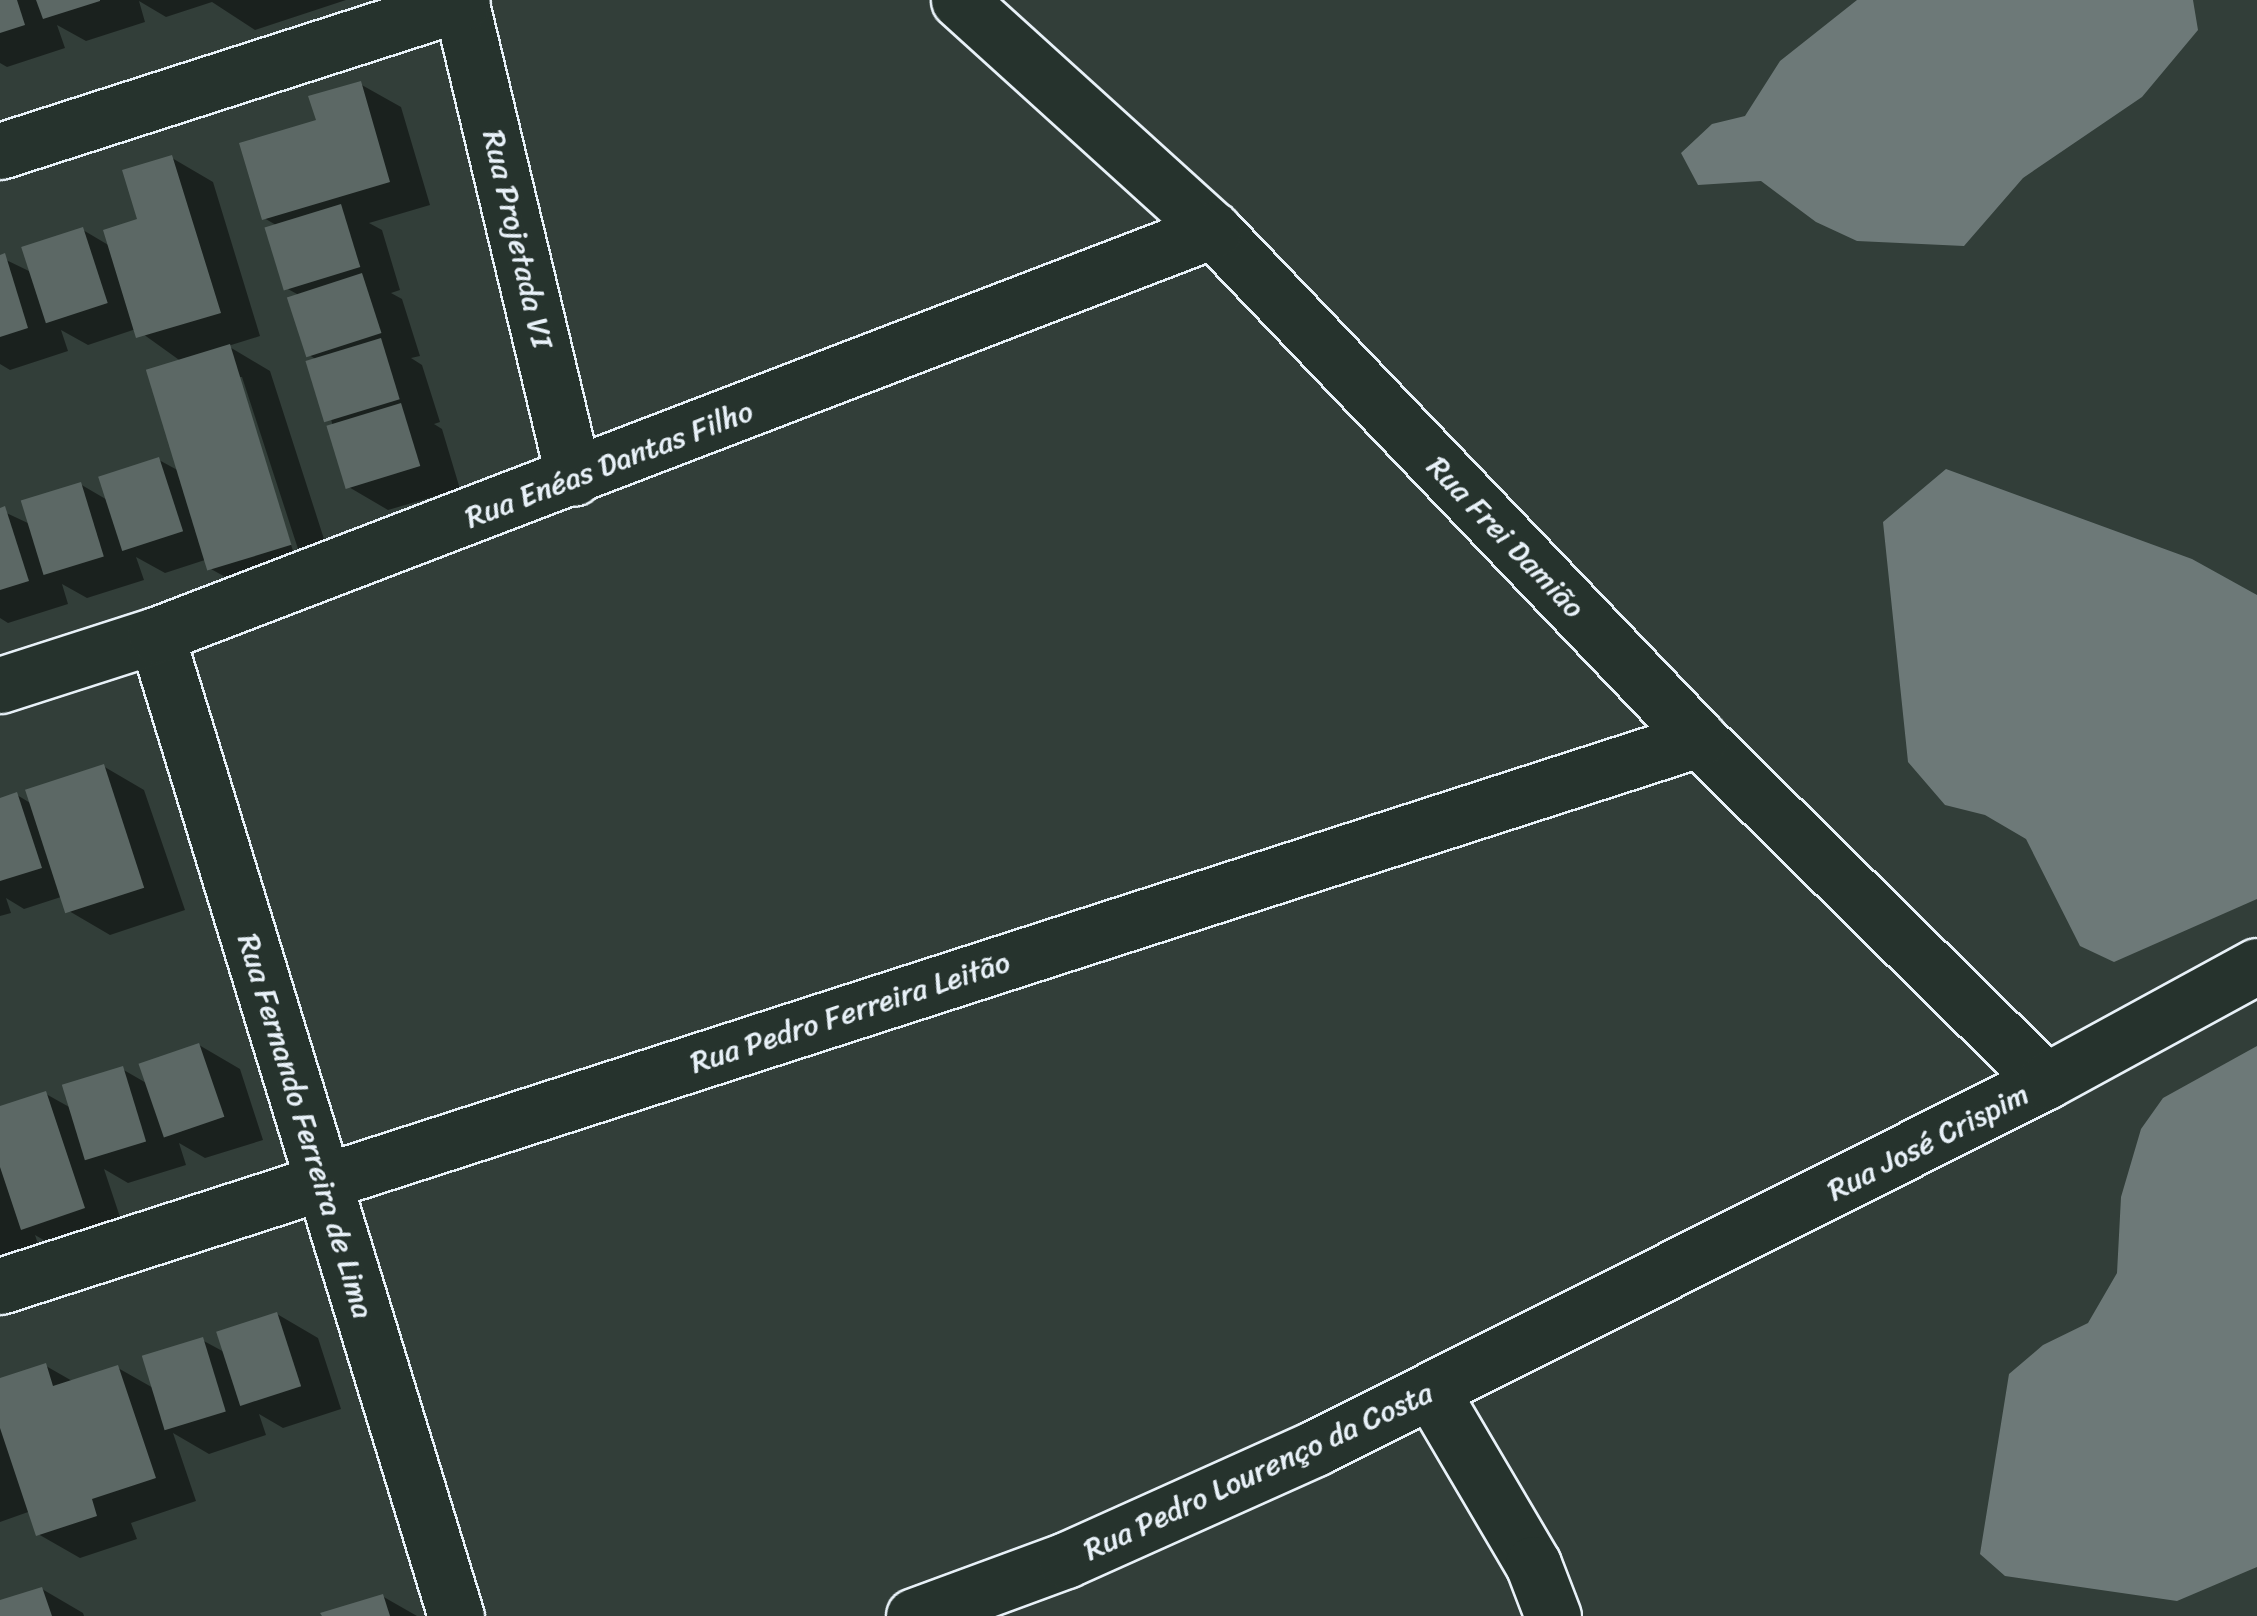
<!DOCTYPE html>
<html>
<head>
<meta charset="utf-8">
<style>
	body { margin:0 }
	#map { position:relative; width:2257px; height:1616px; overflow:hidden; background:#323e39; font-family:Sriracha,sans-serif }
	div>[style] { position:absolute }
	.water>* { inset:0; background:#6d7978 }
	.shadow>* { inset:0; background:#0007 }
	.building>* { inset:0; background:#5c6865; transform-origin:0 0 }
	.roads { filter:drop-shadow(2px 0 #e8f1f8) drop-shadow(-2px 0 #e8f1f8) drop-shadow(0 2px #e8f1f8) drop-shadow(0 -2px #e8f1f8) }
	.minor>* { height:55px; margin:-27.5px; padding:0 27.5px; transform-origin:27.5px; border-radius:27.5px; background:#26332d }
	span { translate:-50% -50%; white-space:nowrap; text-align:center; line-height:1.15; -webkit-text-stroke:8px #26332d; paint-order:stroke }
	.street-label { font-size:30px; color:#e8f1f8 }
</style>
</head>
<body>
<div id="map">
	<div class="water">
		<div style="clip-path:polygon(1857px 0,2193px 0,2198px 30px,2142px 97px,2023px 178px,1964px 246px,1857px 241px,1816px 222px,1761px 181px,1698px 185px,1681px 153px,1712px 124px,1745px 116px,1780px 61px)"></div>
		<div style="clip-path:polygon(1946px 469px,2192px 559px,2257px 595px,2257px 899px,2114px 962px,2080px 946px,2026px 839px,1985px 815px,1945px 805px,1908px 762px,1883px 522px)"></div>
		<div style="clip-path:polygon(2257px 1046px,2257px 1567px,2177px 1601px,2005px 1576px,1980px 1554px,2009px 1374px,2043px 1345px,2088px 1323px,2117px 1273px,2121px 1197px,2141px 1129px,2163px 1098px)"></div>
	</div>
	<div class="shadow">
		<div style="clip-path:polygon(0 0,346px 0,255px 30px,212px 2px,166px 17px,139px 1px,145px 22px,86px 41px,57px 25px,65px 48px,7px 67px,0 63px)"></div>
		<div style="clip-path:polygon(360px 84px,401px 107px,430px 205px,369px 223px,382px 230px,400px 290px,391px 293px,402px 299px,420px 356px,411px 358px,422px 365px,440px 422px,434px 424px,442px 429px,460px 489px,388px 510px,347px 486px,317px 360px,306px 353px,297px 294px,286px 288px,276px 225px,264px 218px,319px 122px)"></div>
		<div style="clip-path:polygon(evenodd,172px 158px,213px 182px,260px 336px,228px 346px,270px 371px,333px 567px,252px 592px,211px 569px,208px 559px,165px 573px,136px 557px,144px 580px,87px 598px,62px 584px,68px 604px,8px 623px,0 618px,0 510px,30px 524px,80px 484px,109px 501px,159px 460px,181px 472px,182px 362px,136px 329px,88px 345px,61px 330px,68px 351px,10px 370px,0 364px,0 257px,31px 272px,83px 230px,110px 246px,140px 221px,172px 158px,237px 377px,242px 377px,300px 555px,295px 557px,237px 377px)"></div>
		<div style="clip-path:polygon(103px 766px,144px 790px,185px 910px,110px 935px,69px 911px,64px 896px,24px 909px,6px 898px,11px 913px,0 916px,0 801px,17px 795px,32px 804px)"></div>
		<div style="clip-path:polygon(199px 1045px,240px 1069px,263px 1140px,205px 1158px,179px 1143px,186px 1165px,128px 1183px,104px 1169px,125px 1232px,64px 1252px,35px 1235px,43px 1258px,0 1272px,0 1109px,46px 1094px,71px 1108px,122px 1069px,148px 1084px)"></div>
		<div style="clip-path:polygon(277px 1314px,318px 1338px,341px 1409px,283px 1428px,259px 1414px,266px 1435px,209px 1454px,173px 1433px,196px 1501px,131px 1523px,137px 1539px,80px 1558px,38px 1534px,31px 1511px,0 1522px,0 1381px,46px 1366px,74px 1382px,118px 1368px,155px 1389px,202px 1340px,226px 1353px)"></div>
		<div style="clip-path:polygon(42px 1589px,83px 1613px,84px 1616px,0 1616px,0 1603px)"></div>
		<div style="clip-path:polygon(382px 1596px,417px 1616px,324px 1616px)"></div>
	</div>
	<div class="building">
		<div style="clip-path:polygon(0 0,17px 0,25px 25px,0 33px)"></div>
		<div style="clip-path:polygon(36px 0,100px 0,100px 1px,43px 19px)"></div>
		<div style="clip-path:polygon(361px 81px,390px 182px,262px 220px,239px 143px,316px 120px,308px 96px)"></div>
		<div style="clip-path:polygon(172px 155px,221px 313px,136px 338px,103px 230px,137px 219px,122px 170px)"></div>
		<div style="left:341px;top:204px;width:66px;height:80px;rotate:73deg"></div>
		<div style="left:83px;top:227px;width:80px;height:65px;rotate:72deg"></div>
		<div style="clip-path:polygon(5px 253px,28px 328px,0 337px,0 255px)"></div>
		<div style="left:362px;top:273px;width:63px;height:79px;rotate:72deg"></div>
		<div style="left:381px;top:338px;width:64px;height:79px;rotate:73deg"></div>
		<div style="left:230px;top:344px;width:210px;height:88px;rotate:73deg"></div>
		<div style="left:401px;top:403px;width:66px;height:78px;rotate:73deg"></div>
		<div style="left:159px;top:457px;width:78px;height:64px;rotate:72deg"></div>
		<div style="left:81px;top:482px;width:78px;height:63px;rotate:73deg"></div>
		<div style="clip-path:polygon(5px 506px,29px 581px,0 590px,0 508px)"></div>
		<div style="left:104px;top:764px;width:130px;height:83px;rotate:72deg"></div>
		<div style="clip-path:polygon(17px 792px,42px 868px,0 881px,0 798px)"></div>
		<div style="left:199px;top:1043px;width:78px;height:64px;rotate:71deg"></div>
		<div style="left:123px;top:1066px;width:79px;height:64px;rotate:73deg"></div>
		<div style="clip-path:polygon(46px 1091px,85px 1208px,21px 1230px,0 1167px,0 1106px)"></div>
		<div style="left:277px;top:1312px;width:78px;height:64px;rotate:72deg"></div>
		<div style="left:203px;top:1337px;width:78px;height:64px;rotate:73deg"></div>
		<div style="clip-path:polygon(46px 1363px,53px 1386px,118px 1365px,156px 1478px,92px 1499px,97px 1516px,36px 1536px,0 1428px,0 1378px)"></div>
		<div style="clip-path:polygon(42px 1587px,52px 1616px,0 1616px,0 1600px)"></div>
		<div style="clip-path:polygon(383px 1594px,390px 1616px,322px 1616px,320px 1613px)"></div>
	</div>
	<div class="roads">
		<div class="minor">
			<div style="left:460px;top:0;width:491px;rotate:76.6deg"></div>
			<div style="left:959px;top:0;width:343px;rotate:42.2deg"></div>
			<div style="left:1213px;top:230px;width:704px;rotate:46.32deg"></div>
			<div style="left:1699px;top:739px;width:487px;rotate:44.6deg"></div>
			<div style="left:0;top:151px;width:485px;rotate:-17.8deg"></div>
			<div style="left:156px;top:635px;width:1026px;rotate:73deg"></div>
			<div style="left:0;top:685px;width:164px;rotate:-17.8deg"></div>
			<div style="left:156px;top:635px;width:1132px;rotate:-20.96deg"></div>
			<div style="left:0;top:1286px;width:1785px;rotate:-17.85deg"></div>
			<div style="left:1431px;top:1391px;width:201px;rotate:59.5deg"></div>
			<div style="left:1533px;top:1564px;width:56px;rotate:69deg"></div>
			<div style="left:914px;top:1616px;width:162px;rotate:-20.2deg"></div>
			<div style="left:1066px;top:1560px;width:273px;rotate:-24.2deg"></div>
			<div style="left:1315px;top:1448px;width:818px;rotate:-26.66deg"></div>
			<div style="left:2046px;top:1081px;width:240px;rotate:-28.6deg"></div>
		</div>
	</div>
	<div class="street-label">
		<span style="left:518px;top:239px;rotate:77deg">Rua Projetada VI</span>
		<span style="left:609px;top:464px;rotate:-21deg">Rua Enéas Dantas Filho</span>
		<span style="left:1506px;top:537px;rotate:46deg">Rua Frei Damião</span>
		<span style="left:850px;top:1012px;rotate:-18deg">Rua Pedro Ferreira Leitão</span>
		<span style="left:306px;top:1126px;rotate:73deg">Rua Fernando Ferreira de Lima</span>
		<span style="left:1928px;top:1142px;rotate:-27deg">Rua José Crispim</span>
		<span style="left:1258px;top:1471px;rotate:-25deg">Rua Pedro Lourenço da Costa</span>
	</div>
</div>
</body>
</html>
